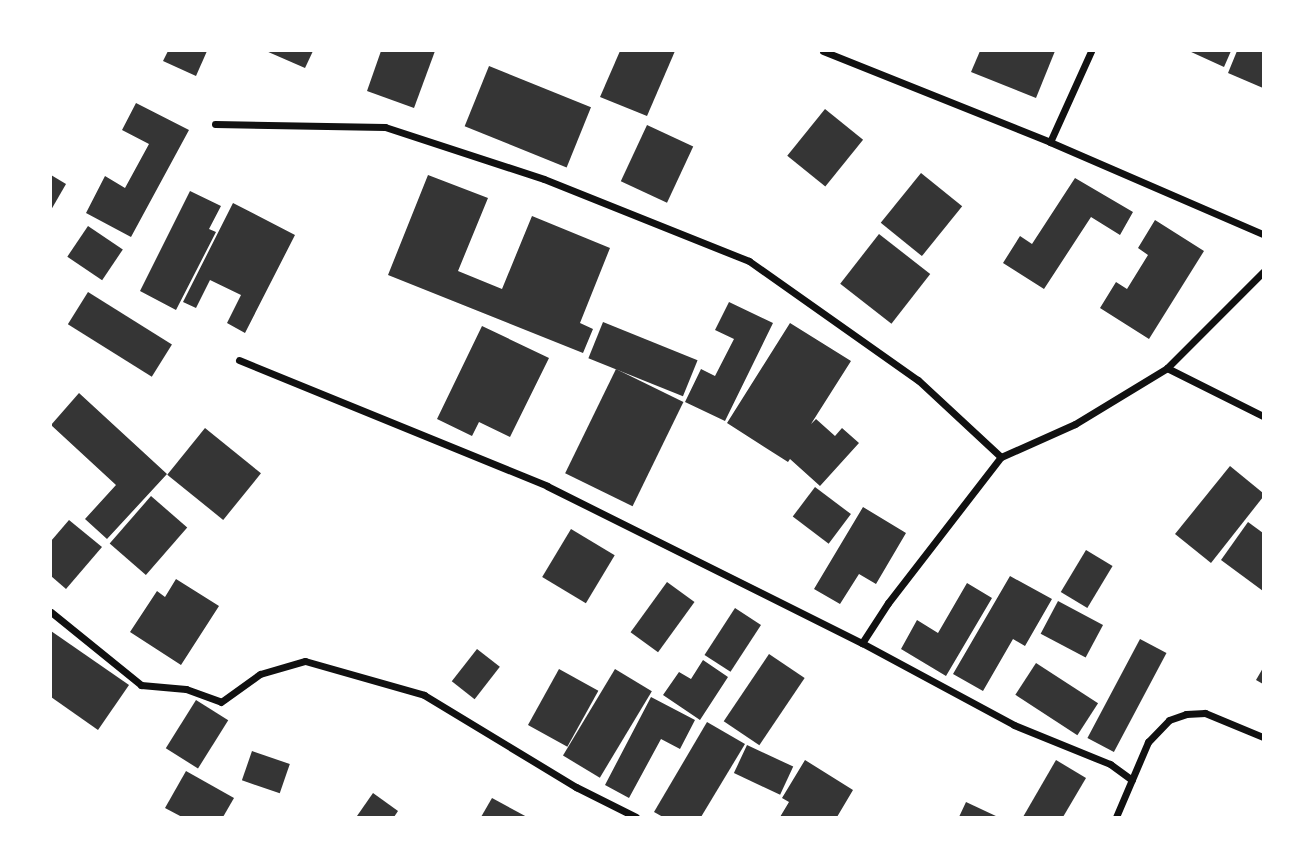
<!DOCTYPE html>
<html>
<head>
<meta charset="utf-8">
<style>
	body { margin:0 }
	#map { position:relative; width:1314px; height:868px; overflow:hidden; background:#fff; font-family:Helvetica,sans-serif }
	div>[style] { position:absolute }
	.building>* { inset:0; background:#353535; transform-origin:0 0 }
	.minor>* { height:7px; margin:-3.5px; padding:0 3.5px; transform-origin:3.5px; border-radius:3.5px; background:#111 }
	span { translate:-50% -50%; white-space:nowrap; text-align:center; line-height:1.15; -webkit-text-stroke:5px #fff; paint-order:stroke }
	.frame { position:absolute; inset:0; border:52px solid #fff; pointer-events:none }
</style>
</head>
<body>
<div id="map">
	<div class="building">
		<div style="clip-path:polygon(168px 51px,207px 51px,196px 76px,163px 61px)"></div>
		<div style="clip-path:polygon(266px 51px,313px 51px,305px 68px)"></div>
		<div style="clip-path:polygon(381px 51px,435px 51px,414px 108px,367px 91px)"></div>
		<div style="clip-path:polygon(620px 51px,675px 51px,647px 116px,600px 97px)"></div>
		<div style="clip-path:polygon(980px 51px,1055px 51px,1036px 98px,971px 72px)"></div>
		<div style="clip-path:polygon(1189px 51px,1231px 51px,1224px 67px)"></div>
		<div style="clip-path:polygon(1237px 51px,1263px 51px,1263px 88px,1228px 73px)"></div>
		<div style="left:489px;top:66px;width:110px;height:65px;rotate:22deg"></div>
		<div style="clip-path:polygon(136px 103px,189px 130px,131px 237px,86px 213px,105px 176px,125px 188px,149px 144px,122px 130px)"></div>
		<div style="left:825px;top:109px;width:49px;height:60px;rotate:39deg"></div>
		<div style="left:647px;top:125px;width:51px;height:62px;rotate:25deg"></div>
		<div style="left:921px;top:173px;width:53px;height:64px;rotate:39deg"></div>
		<div style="clip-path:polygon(51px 175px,66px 184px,51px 210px)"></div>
		<div style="clip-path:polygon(428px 175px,488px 198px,458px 271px,502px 289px,532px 216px,610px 248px,580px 323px,593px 329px,583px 353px,388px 275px)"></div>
		<div style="clip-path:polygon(1075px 178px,1133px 212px,1120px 235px,1091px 217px,1044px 289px,1003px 263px,1020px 236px,1032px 244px)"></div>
		<div style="clip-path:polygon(190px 191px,221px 206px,209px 229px,216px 232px,176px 310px,140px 291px)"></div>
		<div style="clip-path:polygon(233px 203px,295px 235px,245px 333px,227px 323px,241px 295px,210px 280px,196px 308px,183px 302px)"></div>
		<div style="clip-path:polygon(1155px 220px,1204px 251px,1149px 339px,1100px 308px,1116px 282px,1127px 289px,1148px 255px,1138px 248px)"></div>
		<div style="left:88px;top:226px;width:42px;height:37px;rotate:34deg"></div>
		<div style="left:879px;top:234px;width:65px;height:63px;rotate:38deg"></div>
		<div style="left:88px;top:292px;width:99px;height:38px;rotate:32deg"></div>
		<div style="clip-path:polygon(729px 302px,773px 323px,725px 421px,685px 402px,701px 369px,715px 376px,734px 339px,715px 330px)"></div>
		<div style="left:603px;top:322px;width:102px;height:39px;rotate:22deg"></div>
		<div style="clip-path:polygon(790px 323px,851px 361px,811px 424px,816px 419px,835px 436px,842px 428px,859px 443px,820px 486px,790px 459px,788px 462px,727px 423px)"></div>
		<div style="clip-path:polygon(482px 326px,549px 358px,510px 437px,479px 422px,472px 436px,437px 419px)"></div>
		<div style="left:616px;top:369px;width:75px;height:116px;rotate:26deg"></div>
		<div style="clip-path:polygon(79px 393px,167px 474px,107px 539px,85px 519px,116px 485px,51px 425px)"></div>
		<div style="left:205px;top:428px;width:72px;height:60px;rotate:39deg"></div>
		<div style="clip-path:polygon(1230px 466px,1263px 493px,1263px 497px,1211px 563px,1175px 534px)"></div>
		<div style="left:815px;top:487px;width:45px;height:37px;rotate:37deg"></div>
		<div style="left:151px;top:496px;width:48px;height:63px;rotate:41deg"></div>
		<div style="clip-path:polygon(863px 507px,906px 533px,876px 584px,859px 574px,840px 604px,814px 589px)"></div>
		<div style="clip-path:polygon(69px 520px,102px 547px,66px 589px,51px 576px,51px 541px)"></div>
		<div style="clip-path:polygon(1248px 522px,1263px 533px,1263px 591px,1221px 560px)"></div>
		<div style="left:571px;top:529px;width:51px;height:56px;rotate:31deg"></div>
		<div style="left:1086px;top:550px;width:31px;height:49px;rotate:31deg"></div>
		<div style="clip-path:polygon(1010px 576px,1052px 599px,1025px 646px,1013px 639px,983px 691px,953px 674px)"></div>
		<div style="clip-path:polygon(176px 579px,219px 606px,181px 665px,130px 632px,157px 591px,165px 597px)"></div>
		<div style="left:667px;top:582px;width:34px;height:62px;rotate:36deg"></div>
		<div style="clip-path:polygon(967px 583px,992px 598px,946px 676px,901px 649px,917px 620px,938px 633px)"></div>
		<div style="left:1058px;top:601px;width:51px;height:37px;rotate:28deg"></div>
		<div style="left:735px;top:608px;width:31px;height:56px;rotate:33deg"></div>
		<div style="clip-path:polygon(51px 631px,129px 685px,98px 730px,51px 697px)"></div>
		<div style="left:1140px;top:639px;width:30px;height:112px;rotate:28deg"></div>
		<div style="left:477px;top:649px;width:29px;height:41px;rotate:38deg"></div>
		<div style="left:769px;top:654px;width:43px;height:81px;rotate:34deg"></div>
		<div style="clip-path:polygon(703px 660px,728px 677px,700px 720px,663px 695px,679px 672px,691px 679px)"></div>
		<div style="left:1036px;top:663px;width:74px;height:38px;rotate:33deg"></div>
		<div style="clip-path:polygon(1263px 668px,1263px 684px,1256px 680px)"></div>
		<div style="left:559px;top:669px;width:45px;height:64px;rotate:29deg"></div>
		<div style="left:615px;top:669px;width:43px;height:101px;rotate:31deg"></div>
		<div style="clip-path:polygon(651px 697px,695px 720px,680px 749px,661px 739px,629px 798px,605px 785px)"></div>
		<div style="left:196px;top:700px;width:38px;height:57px;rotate:32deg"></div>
		<div style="clip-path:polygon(707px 722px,745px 744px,701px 817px,663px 817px,654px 812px)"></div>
		<div style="left:747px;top:745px;width:51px;height:31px;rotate:25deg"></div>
		<div style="left:252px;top:751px;width:40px;height:31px;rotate:19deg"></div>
		<div style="clip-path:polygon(805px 760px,853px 790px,837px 817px,780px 817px,789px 802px,782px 798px)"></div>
		<div style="clip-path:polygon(1056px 760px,1086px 778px,1063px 817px,1023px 817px)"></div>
		<div style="clip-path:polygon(186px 771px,234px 798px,223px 817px,182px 817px,165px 808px)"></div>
		<div style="clip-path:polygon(373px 793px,398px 811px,394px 817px,357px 816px)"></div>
		<div style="clip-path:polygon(492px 798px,527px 817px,481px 817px)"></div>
		<div style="clip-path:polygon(966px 802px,998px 817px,959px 817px)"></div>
	</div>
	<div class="minor">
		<div style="left:823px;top:51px;width:245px;rotate:21.8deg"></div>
		<div style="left:1050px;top:142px;width:232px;rotate:23.4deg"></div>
		<div style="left:215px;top:124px;width:170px;rotate:1deg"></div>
		<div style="left:385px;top:127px;width:167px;rotate:18.1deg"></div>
		<div style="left:544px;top:179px;width:221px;rotate:21.8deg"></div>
		<div style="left:749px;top:261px;width:207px;rotate:35.2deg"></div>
		<div style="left:918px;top:380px;width:113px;rotate:42.9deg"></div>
		<div style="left:1050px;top:142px;width:100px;rotate:-65.7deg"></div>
		<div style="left:239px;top:360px;width:333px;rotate:22.2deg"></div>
		<div style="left:547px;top:486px;width:352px;rotate:26.5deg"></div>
		<div style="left:862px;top:643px;width:173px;rotate:28.3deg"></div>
		<div style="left:1014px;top:725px;width:104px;rotate:22.1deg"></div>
		<div style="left:1110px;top:764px;width:27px;rotate:36deg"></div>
		<div style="left:1167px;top:368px;width:107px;rotate:26.6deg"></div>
		<div style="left:51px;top:612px;width:116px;rotate:39deg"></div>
		<div style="left:141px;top:685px;width:45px;rotate:5.1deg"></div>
		<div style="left:186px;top:689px;width:37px;rotate:20deg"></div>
		<div style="left:221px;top:702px;width:48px;rotate:-35.7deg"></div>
		<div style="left:260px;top:674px;width:47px;rotate:-16.1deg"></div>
		<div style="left:305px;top:661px;width:124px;rotate:15.9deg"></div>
		<div style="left:424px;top:695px;width:178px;rotate:31.2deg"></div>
		<div style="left:576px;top:787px;width:67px;rotate:26.6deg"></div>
		<div style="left:862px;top:643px;width:48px;rotate:-57deg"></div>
		<div style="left:888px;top:603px;width:185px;rotate:-52.3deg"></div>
		<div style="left:1001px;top:457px;width:81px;rotate:-24deg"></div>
		<div style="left:1075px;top:424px;width:108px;rotate:-31.3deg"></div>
		<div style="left:1167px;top:368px;width:136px;rotate:-45deg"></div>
		<div style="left:1116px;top:817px;width:82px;rotate:-66.9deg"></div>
		<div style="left:1148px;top:742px;width:30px;rotate:-46deg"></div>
		<div style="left:1169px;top:720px;width:18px;rotate:-19deg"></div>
		<div style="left:1186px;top:714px;width:19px;rotate:-3deg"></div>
		<div style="left:1205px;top:713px;width:63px;rotate:22.5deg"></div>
	</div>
	<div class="frame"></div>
</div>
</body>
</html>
